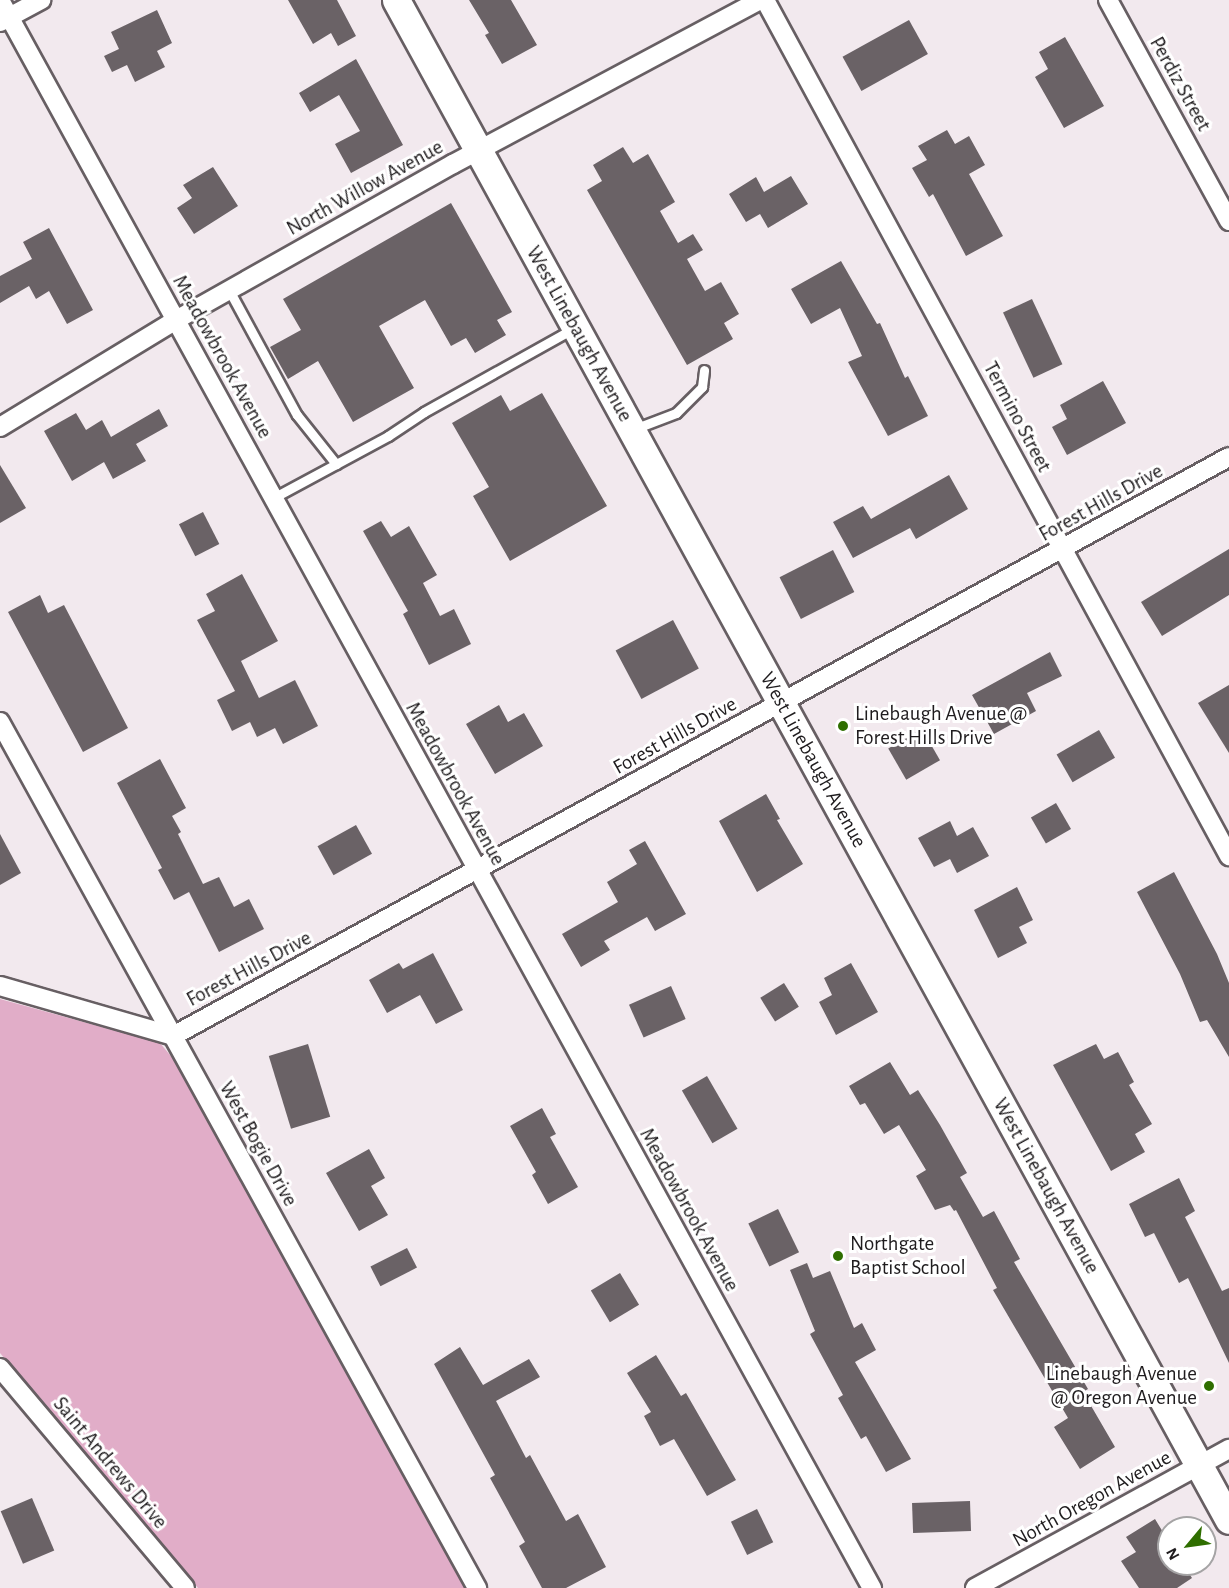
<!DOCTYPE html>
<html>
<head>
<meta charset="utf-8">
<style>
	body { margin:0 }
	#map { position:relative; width:1229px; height:1588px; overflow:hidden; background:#f2e9ee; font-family:"Alegreya Sans",sans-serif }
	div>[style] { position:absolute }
	.green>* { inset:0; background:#e1adc8 }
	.building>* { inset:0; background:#6a6266; transform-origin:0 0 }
	.roads { filter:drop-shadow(2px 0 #675f63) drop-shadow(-2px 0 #675f63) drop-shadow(0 2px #675f63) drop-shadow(0 -2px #675f63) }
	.lane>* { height:9px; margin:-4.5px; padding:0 4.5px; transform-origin:4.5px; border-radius:4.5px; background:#fff }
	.street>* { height:18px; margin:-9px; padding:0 9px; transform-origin:9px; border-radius:9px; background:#fff }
	.secondary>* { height:27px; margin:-13.5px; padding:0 13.5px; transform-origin:13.5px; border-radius:13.5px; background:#fff }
	.dots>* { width:16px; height:16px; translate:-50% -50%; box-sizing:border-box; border:3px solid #fff; border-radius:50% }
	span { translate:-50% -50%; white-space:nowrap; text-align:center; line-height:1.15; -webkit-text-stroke:6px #fff; paint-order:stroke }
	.street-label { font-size:21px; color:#1f1c1e }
	.poi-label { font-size:21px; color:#1f1c1e }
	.left { translate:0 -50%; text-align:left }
	.right { translate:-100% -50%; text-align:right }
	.north { position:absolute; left:1157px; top:1516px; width:60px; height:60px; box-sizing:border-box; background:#fff; border:2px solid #a5a4a5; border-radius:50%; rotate:241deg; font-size:16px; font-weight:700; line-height:24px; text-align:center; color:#1f1c1e }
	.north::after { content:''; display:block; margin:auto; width:21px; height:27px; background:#2f6e00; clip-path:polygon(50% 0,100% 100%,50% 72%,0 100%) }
</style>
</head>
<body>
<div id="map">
	<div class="green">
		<div style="clip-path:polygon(0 999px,160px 1043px,175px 1061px,467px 1588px,198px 1588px,0 1353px)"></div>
	</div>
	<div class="building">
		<div style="clip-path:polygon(288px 0,337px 0,356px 36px,338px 46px,331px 33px,313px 44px)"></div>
		<div style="clip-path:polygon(469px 0,511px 0,537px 45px,502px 64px,485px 35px,489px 33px)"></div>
		<div style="clip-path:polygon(157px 10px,172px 43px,157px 51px,165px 67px,135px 82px,127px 65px,112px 72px,104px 56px,119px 49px,111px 32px)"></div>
		<div style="left:909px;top:20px;width:39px;height:76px;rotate:61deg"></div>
		<div style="clip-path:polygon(1065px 37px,1104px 106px,1064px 128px,1035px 77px,1048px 69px,1039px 52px)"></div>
		<div style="clip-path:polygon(356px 59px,403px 145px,351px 173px,335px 144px,360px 131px,339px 95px,310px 112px,299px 93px)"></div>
		<div style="clip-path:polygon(947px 130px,955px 144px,969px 136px,985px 165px,969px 174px,1003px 236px,966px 256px,933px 194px,929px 197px,912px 168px,927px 160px,918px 146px)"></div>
		<div style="clip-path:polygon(623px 147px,633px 163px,648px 154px,675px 202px,660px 211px,678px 243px,693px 234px,703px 250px,687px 259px,705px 291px,721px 282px,739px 314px,724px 323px,733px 339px,687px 365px,587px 190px,602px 181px,593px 165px)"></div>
		<div style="clip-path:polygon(213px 167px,238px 206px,194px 234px,177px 208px,192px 198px,183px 185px)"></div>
		<div style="clip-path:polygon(791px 176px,808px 204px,768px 228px,760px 214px,746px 222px,729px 194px,756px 177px,764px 192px)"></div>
		<div style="clip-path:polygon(451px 203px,512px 312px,497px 320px,506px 335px,475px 353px,466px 338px,451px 346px,425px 300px,379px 326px,414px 388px,353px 422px,318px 361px,288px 379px,270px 347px,301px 330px,283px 299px)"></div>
		<div style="clip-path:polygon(49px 228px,93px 310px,67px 324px,49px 291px,36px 299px,29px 286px,0 303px,0 276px,32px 259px,23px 242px)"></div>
		<div style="clip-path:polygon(841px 261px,877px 324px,880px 323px,905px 378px,908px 376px,928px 416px,888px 436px,848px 362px,862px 356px,840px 308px,811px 324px,791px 289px)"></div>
		<div style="left:1032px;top:299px;width:72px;height:32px;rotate:65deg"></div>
		<div style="clip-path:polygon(1103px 381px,1126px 423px,1067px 455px,1052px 427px,1067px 419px,1060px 405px)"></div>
		<div style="clip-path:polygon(542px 393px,607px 506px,510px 561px,473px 496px,489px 487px,452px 423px,501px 395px,510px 411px)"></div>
		<div style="clip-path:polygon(159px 409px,168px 426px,136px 444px,146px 461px,113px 479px,104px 462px,72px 481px,44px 431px,76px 413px,86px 430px,102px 420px,111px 437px)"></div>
		<div style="clip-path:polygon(0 465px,26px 508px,0 523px)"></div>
		<div style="clip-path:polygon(949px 475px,968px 509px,916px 539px,910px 528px,853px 558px,833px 522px,863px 506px,871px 519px)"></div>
		<div style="left:203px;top:512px;width:36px;height:27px;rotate:63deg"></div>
		<div style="clip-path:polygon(381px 521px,391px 537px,409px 526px,437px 575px,423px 583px,440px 616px,454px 609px,471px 644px,429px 665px,403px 614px,408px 611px,363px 531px)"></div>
		<div style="clip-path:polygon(1229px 549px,1229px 595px,1162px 636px,1141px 602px)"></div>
		<div style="left:833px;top:550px;width:47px;height:60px;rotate:63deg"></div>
		<div style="clip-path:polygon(242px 574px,278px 641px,241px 661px,259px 698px,295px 680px,318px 726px,283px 744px,275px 728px,257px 737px,250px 722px,232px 731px,217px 700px,235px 691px,197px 620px,215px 611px,206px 594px)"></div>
		<div style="clip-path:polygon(40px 595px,48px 613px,64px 605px,128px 728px,83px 752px,8px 612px)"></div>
		<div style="left:673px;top:620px;width:55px;height:65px;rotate:62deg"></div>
		<div style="clip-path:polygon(1050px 652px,1062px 676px,1027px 693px,1036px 711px,994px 734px,972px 695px)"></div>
		<div style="clip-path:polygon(1229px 685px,1229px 753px,1198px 703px)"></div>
		<div style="clip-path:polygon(499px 705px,508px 722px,524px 713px,543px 746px,495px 774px,466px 724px)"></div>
		<div style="left:922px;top:729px;width:36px;height:39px;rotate:60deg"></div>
		<div style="left:1099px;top:730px;width:32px;height:49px;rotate:60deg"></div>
		<div style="clip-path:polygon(160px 759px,186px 808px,172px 816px,181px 832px,178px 834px,203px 884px,219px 877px,234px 907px,249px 899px,264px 929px,219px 952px,189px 892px,174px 900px,158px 870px,162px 868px,117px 783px)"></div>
		<div style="clip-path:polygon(766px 794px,780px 819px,777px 820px,803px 864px,757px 892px,719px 821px)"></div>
		<div style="left:1056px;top:803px;width:30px;height:29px;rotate:60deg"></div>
		<div style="clip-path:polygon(950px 821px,957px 836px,973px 827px,989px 856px,957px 873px,950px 859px,934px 867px,918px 838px)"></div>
		<div style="left:356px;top:825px;width:33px;height:44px;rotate:61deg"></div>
		<div style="clip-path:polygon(0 834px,21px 873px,0 885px)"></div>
		<div style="clip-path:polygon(645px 841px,686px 914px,655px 931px,647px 917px,604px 941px,610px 950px,581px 967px,562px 934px,618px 902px,607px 882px,637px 864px,629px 850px)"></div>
		<div style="clip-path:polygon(1174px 872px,1217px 954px,1229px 983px,1229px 1057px,1207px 1020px,1200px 1022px,1180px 974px,1137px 892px)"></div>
		<div style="clip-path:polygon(1017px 887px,1033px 920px,1019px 927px,1027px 943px,998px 958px,974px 910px)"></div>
		<div style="clip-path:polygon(433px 953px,463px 1010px,436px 1024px,420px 995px,387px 1013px,369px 980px,399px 963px,403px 969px)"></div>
		<div style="clip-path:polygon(851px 963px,878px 1012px,836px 1035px,819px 1002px,832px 995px,824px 978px)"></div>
		<div style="left:784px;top:983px;width:28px;height:28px;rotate:58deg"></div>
		<div style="left:671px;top:986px;width:36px;height:46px;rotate:66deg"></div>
		<div style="left:308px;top:1044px;width:76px;height:41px;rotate:73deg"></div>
		<div style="clip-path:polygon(1096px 1044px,1104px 1059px,1118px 1052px,1134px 1082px,1129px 1085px,1152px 1124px,1135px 1134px,1145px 1152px,1111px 1171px,1053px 1065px)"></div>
		<div style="clip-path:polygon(890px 1062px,910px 1095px,918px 1090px,940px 1125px,967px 1173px,960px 1177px,983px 1217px,994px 1211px,1020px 1259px,1014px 1262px,1088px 1389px,1083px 1392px,1115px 1447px,1080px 1469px,1054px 1427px,1068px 1418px,993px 1290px,997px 1288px,956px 1210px,954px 1211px,950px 1205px,935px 1210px,916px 1176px,926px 1170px,899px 1125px,884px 1134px,865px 1103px,860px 1105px,849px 1086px)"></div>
		<div style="left:707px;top:1076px;width:61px;height:29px;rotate:60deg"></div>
		<div style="clip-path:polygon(542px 1108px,556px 1134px,550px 1137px,578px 1187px,548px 1204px,532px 1175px,536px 1172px,510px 1126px)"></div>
		<div style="clip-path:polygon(369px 1149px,385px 1178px,371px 1186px,388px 1215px,359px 1231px,326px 1173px)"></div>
		<div style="clip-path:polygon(1179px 1178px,1195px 1211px,1185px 1217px,1222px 1291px,1229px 1288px,1229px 1363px,1188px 1278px,1179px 1283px,1154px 1233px,1145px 1237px,1129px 1204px)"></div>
		<div style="left:778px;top:1209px;width:48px;height:33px;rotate:64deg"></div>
		<div style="left:407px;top:1248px;width:22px;height:41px;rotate:63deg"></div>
		<div style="clip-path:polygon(807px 1263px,813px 1278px,830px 1271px,854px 1328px,862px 1323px,876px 1350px,855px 1362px,911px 1459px,886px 1472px,866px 1436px,861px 1439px,838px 1398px,843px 1395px,810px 1334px,815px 1331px,790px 1270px)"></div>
		<div style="left:620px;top:1273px;width:37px;height:34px;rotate:59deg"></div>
		<div style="clip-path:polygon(460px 1347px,483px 1385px,529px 1359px,540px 1377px,496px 1401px,526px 1458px,530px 1455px,566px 1521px,578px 1514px,606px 1567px,566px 1588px,542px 1588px,519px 1546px,525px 1542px,490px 1478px,495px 1475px,434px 1364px)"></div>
		<div style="clip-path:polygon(656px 1355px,681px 1396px,686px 1393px,736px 1480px,707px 1496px,674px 1439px,660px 1446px,644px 1416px,651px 1412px,627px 1373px)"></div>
		<div style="left:32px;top:1498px;width:57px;height:34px;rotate:67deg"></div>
		<div style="left:970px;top:1501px;width:30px;height:58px;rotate:88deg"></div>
		<div style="left:757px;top:1509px;width:37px;height:29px;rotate:64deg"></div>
		<div style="clip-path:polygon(1155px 1519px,1169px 1542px,1169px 1564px,1183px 1564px,1192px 1578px,1177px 1588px,1139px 1588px,1121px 1561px,1136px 1552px,1126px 1537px)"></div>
	</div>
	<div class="roads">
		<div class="lane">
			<div style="left:229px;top:290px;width:142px;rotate:61.5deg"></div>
			<div style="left:297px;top:415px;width:63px;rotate:51.5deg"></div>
			<div style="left:634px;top:429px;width:45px;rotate:-20.9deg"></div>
			<div style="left:676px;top:413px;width:37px;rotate:-45deg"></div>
			<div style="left:702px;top:387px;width:17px;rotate:-83deg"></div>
			<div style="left:273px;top:498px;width:131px;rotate:-28.3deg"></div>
			<div style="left:388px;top:436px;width:43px;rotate:-33.7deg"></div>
			<div style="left:424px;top:412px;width:172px;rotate:-29.2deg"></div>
		</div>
		<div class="street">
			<div style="left:0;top:0;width:1812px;rotate:61.23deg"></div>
			<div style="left:765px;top:0;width:974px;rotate:61.54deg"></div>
			<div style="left:1108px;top:0;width:252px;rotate:61.3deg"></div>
			<div style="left:0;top:22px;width:47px;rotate:-28.2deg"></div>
			<div style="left:0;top:427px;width:206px;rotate:-31.3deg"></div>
			<div style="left:176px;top:320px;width:318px;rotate:-29.4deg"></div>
			<div style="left:453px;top:164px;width:348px;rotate:-28.1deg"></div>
			<div style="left:0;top:722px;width:989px;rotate:61.15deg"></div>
			<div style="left:0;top:986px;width:180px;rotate:16.1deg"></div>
			<div style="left:173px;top:1036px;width:1204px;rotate:-28.74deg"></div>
			<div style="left:0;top:1368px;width:287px;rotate:49.9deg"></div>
			<div style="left:975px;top:1588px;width:290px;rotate:-28.7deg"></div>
		</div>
		<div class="secondary">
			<div style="left:396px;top:0;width:1733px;rotate:61.28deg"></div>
		</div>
	</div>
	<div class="dots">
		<div style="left:843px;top:726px;background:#2f6e00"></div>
		<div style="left:838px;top:1256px;background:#2f6e00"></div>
		<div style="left:1209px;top:1386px;background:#2f6e00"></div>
	</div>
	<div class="street-label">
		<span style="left:1180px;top:84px;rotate:61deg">Perdiz Street</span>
		<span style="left:365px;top:188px;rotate:-29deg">North Willow Avenue</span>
		<span style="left:579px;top:334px;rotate:61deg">West Linebaugh Avenue</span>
		<span style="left:222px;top:357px;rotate:61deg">Meadowbrook Avenue</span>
		<span style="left:1017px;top:417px;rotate:62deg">Termino Street</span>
		<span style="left:1101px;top:503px;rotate:-29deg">Forest Hills Drive</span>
		<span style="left:675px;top:736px;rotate:-29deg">Forest Hills Drive</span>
		<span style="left:813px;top:760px;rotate:61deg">West Linebaugh Avenue</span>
		<span style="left:455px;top:784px;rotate:61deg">Meadowbrook Avenue</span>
		<span style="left:249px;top:969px;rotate:-28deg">Forest Hills Drive</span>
		<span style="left:258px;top:1144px;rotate:61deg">West Bogie Drive</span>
		<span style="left:1046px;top:1186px;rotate:61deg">West Linebaugh Avenue</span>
		<span style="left:689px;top:1210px;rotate:61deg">Meadowbrook Avenue</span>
		<span style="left:110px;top:1463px;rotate:50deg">Saint Andrews Drive</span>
		<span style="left:1092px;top:1499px;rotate:-29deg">North Oregon Avenue</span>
	</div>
	<div class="poi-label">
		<span class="left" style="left:855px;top:726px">Linebaugh Avenue @<br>Forest Hills Drive</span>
		<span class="left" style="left:850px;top:1256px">Northgate<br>Baptist School</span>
		<span class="right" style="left:1197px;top:1386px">Linebaugh Avenue<br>@ Oregon Avenue</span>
	</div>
	<div class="north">N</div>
</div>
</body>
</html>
